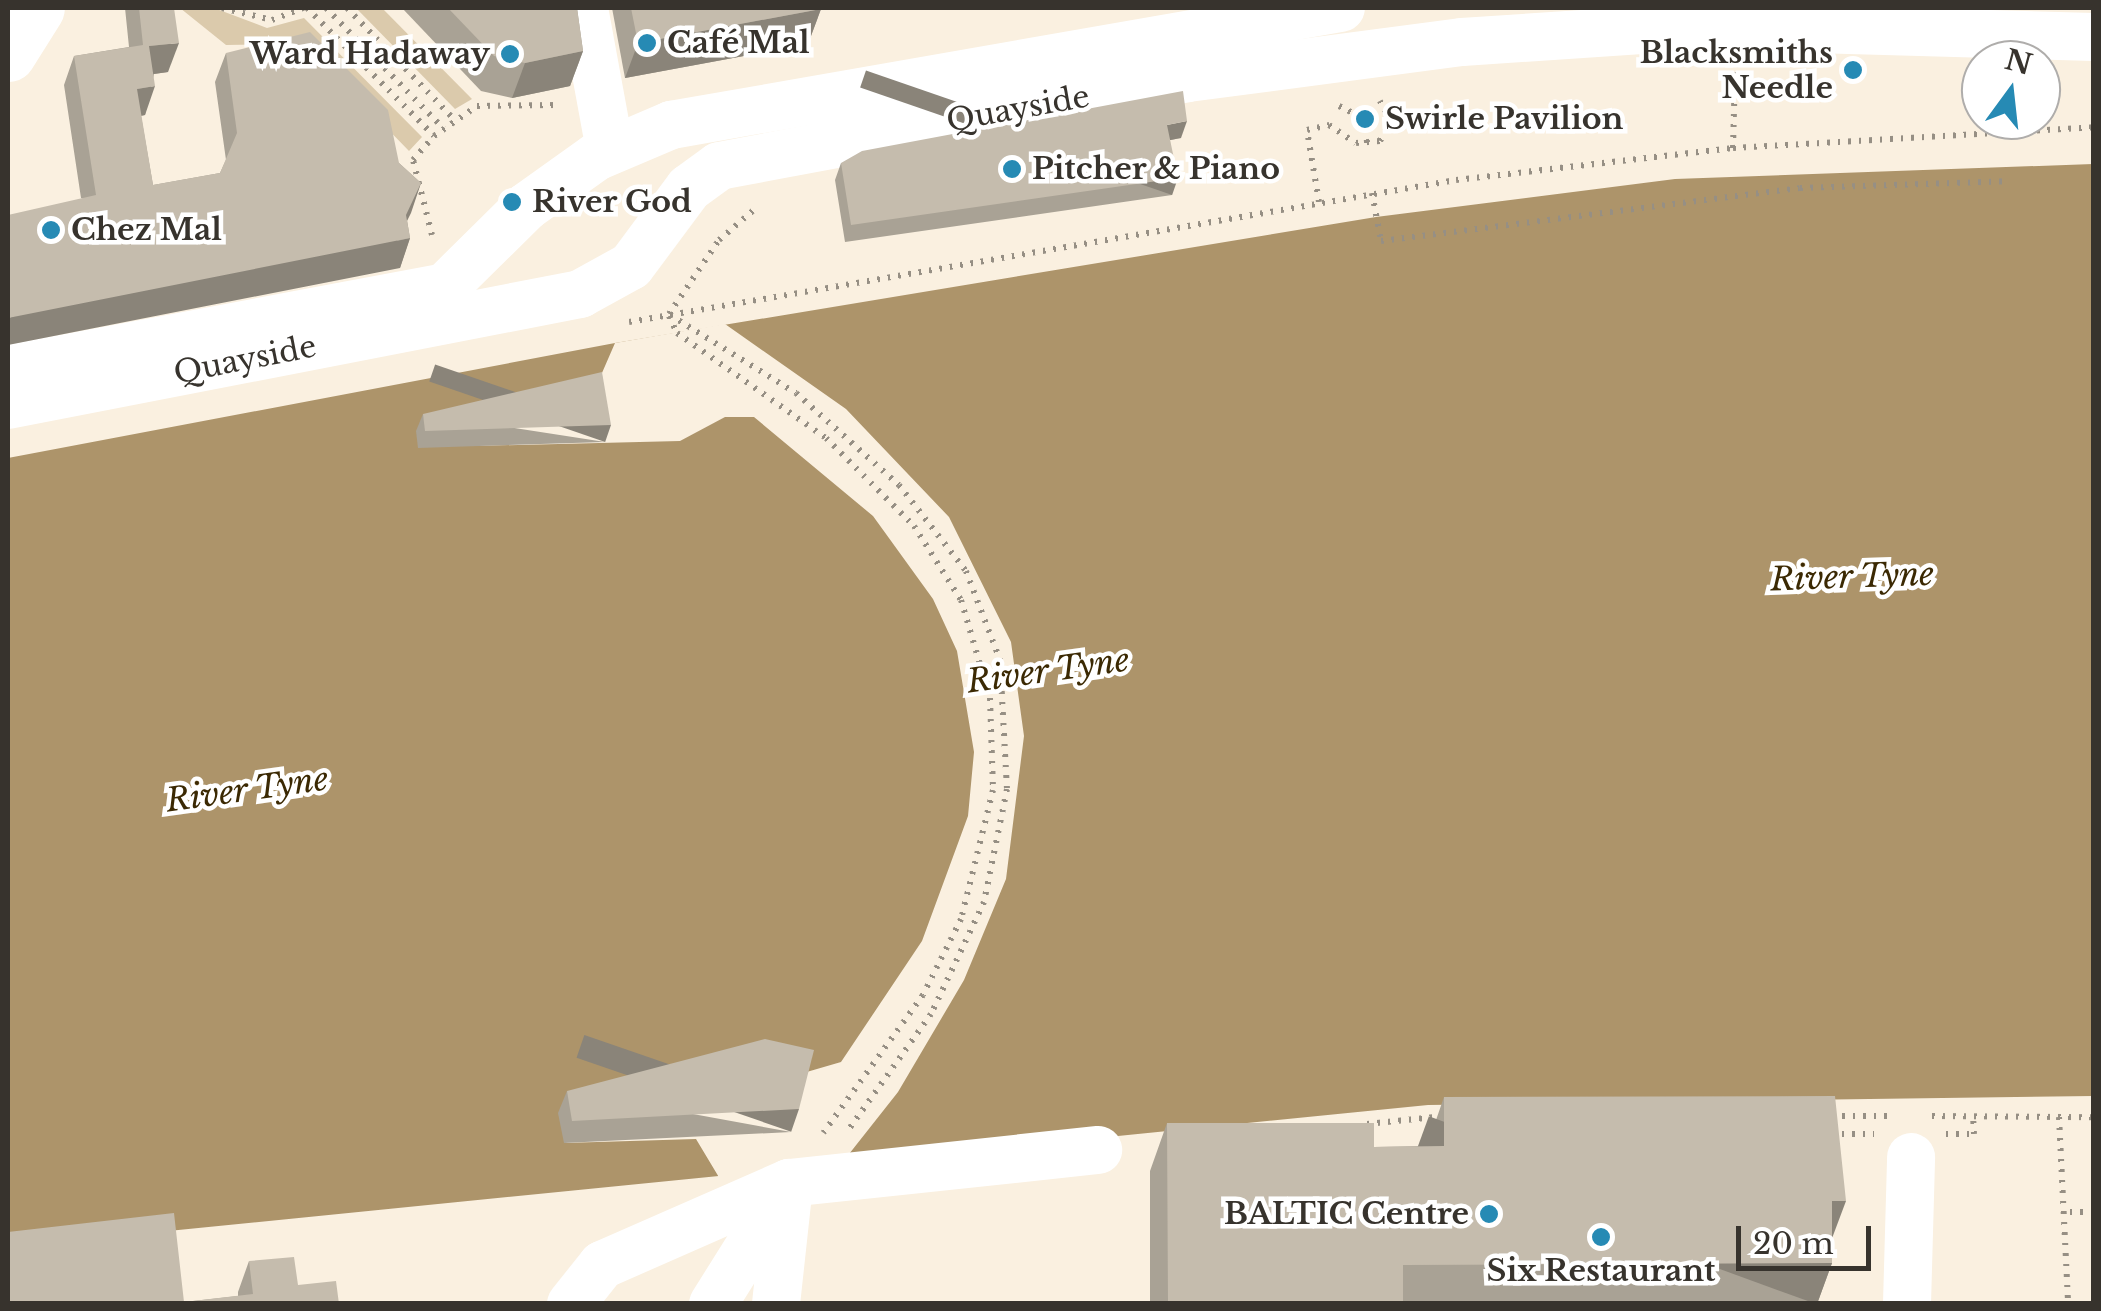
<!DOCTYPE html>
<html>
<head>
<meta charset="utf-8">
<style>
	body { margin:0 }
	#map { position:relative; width:2101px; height:1311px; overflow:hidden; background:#faf0e0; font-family:"Libre Baskerville",serif }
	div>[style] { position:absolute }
	.green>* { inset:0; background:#dbcaac }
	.water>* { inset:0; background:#ad946a }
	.pier>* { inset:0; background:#faf0e0 }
	.path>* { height:6px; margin-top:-3px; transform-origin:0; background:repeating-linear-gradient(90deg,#968f84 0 2.5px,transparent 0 10.5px) }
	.minor>* { height:48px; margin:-24px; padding:0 24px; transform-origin:24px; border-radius:24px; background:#fff }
	.major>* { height:55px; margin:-27.5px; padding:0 27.5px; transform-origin:27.5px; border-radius:27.5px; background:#fff }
	.wall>* { inset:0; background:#a9a295 }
	.shaded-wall>* { inset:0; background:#8a8479; transform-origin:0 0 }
	.building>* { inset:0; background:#c5bcad }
	.dots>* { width:28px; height:28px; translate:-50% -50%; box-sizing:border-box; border:5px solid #fff; border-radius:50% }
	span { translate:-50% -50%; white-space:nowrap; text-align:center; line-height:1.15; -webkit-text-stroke:9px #fff; paint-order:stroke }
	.poi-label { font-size:30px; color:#37332d; font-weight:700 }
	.left { translate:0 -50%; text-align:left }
	.right { translate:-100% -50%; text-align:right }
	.street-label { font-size:30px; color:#37332d }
	.water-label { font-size:32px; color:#3b2903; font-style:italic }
	.frame { position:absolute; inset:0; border:10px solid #37332d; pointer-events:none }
	.north { position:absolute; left:1961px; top:40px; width:100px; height:100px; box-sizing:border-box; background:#fff; border:2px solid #afadab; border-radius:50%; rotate:15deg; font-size:28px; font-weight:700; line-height:40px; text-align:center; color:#37332d }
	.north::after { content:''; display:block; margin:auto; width:35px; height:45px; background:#268ab4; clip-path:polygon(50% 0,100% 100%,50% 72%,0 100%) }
	.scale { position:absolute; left:1736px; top:1226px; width:135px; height:45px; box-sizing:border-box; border:5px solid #37332d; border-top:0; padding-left:12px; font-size:30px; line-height:35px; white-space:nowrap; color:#37332d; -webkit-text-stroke:8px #fff; paint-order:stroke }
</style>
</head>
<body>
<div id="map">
	<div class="green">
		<div style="clip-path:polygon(180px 8px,214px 8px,267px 28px,304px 18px,422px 137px,409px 151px,305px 44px,226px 45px)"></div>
		<div style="clip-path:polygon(356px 8px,382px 8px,472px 99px,455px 109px)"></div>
	</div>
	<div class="water">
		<div style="clip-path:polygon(2093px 164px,2093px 1096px,1428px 1105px,8px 1247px,8px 458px,615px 343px,1376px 217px,1675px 179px)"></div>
	</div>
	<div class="pier">
		<div style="clip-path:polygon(725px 324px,846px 409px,949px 517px,1011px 642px,1024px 736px,1006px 879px,964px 980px,898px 1092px,838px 1168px,720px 1179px,696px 1139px,564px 1143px,841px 1062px,922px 941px,968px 816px,974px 752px,957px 651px,933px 599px,873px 516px,754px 417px,725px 417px,680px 441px,472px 446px,595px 389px,615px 343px)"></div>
	</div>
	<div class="path">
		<div style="left:222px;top:8px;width:51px;rotate:13.5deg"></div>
		<div style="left:272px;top:20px;width:34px;rotate:-21deg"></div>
		<div style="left:307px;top:8px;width:180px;rotate:45.2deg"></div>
		<div style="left:326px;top:8px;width:168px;rotate:45.7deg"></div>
		<div style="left:347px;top:8px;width:153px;rotate:46.1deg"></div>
		<div style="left:1339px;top:106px;width:29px;rotate:27deg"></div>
		<div style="left:1365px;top:119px;width:24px;rotate:85deg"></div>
		<div style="left:1733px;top:148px;width:78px;rotate:-88.5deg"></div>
		<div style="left:1372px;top:193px;width:49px;rotate:79.4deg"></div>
		<div style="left:1381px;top:241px;width:422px;rotate:-7.2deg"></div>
		<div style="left:1800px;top:188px;width:207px;rotate:-1.9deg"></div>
		<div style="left:1319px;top:202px;width:73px;rotate:-99.5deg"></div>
		<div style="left:1307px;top:130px;width:23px;rotate:-13deg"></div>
		<div style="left:1329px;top:125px;width:32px;rotate:34deg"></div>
		<div style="left:1356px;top:143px;width:24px;rotate:-5deg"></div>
		<div style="left:1380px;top:141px;width:23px;rotate:-61deg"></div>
		<div style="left:1391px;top:121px;width:23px;rotate:-119deg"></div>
		<div style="left:432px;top:235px;width:77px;rotate:-104.2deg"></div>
		<div style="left:413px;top:160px;width:32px;rotate:-49deg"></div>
		<div style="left:434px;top:136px;width:52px;rotate:-34.9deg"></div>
		<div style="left:477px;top:106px;width:81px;rotate:-0.7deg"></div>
		<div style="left:669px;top:314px;width:89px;rotate:-56deg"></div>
		<div style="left:719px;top:240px;width:49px;rotate:-40.9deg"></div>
		<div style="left:670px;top:315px;width:148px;rotate:31.8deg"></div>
		<div style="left:796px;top:393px;width:138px;rotate:41.8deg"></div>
		<div style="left:899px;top:485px;width:109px;rotate:52.1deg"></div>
		<div style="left:966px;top:571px;width:95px;rotate:69.1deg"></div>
		<div style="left:1000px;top:660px;width:129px;rotate:86.9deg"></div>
		<div style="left:1007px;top:789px;width:115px;rotate:101.5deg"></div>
		<div style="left:984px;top:902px;width:124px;rotate:115.3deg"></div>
		<div style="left:931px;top:1014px;width:141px;rotate:125.5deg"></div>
		<div style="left:669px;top:316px;width:19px;rotate:65deg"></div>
		<div style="left:677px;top:333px;width:182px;rotate:35.2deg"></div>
		<div style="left:826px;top:438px;width:124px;rotate:45deg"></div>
		<div style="left:914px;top:526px;width:88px;rotate:57.6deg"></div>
		<div style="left:961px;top:600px;width:102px;rotate:73.5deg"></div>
		<div style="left:990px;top:698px;width:92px;rotate:88.1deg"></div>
		<div style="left:993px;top:790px;width:133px;rotate:103.9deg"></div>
		<div style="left:961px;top:919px;width:85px;rotate:116.6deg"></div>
		<div style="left:923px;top:995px;width:170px;rotate:125.9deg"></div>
		<div style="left:629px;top:322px;width:839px;rotate:-9.74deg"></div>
		<div style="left:1456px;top:180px;width:279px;rotate:-6.6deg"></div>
		<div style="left:1733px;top:148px;width:362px;rotate:-3.3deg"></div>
		<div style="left:1832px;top:1116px;width:57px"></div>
		<div style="left:1932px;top:1116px;width:162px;rotate:0.4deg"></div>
		<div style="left:2059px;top:1117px;width:187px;rotate:87.2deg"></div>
		<div style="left:1367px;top:1124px;width:78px;rotate:-5.9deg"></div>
		<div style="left:1831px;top:1134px;width:43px"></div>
		<div style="left:1946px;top:1134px;width:28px"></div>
		<div style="left:1974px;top:1134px;width:17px;rotate:-93deg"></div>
		<div style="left:2070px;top:1212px;width:22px"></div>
	</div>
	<div class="minor">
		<div style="left:584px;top:8px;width:144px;rotate:79.6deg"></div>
		<div style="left:8px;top:369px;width:445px;rotate:-10.6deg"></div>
		<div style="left:445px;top:287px;width:114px;rotate:-44.6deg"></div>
		<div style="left:526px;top:207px;width:86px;rotate:-35.5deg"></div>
		<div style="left:596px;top:157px;width:82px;rotate:-23.1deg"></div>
		<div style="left:671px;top:125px;width:680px;rotate:-9.91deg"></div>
		<div style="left:8px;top:405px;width:583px;rotate:-10.98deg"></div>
		<div style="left:580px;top:294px;width:58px;rotate:-28.8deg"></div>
		<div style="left:631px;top:266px;width:97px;rotate:-53.4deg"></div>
		<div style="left:689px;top:188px;width:37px;rotate:-36deg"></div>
		<div style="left:719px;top:166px;width:477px;rotate:-10.6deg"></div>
		<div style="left:1188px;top:78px;width:276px;rotate:-7.5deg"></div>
		<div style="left:1462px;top:42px;width:243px;rotate:-3.8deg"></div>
		<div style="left:1704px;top:26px;width:390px;rotate:1.6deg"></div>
		<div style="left:571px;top:1304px;width:50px;rotate:-51.5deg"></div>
		<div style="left:602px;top:1265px;width:204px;rotate:-23.7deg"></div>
		<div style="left:789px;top:1183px;width:311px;rotate:-6.1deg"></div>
		<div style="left:713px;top:1304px;width:143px;rotate:-57.9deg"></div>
		<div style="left:776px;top:1304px;width:112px;rotate:-83.8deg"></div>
		<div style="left:1907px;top:1304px;width:147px;rotate:-88.4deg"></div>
	</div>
	<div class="major">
		<div style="left:8px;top:54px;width:54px;rotate:-57.8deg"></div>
	</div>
	<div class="wall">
		<div style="clip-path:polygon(125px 8px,174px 8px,168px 72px,154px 74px,145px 115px,141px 116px,153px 185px,220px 173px,226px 160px,215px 82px,226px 53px,399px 163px,421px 183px,407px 220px,410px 238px,400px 268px,81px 198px,64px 85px,74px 56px,129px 47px)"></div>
		<div style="clip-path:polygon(402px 8px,577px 8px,583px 51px,570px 86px,512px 98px,481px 91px)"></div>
		<div style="clip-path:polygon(612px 8px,821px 8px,821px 9px,808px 44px,625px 78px)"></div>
		<div style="clip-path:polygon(1181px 138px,1170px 140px,1172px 195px,845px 242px,835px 180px,841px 163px)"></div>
		<div style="clip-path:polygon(423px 414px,605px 442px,418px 448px,416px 431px)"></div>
		<div style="clip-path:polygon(567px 1091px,791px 1132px,564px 1143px,558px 1113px)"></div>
		<div style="clip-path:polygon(1444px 1097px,1832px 1238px,1832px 1263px,1817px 1304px,1150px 1304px,1150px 1171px,1167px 1123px,1374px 1147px,1427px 1146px)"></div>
		<div style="clip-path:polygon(249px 1261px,298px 1285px,339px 1304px,184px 1302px,238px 1296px,238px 1292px)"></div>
	</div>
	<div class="shaded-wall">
		<div style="clip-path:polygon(821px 9px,808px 44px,625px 78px,638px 43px)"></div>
		<div style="clip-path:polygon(179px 43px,168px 72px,139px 76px,149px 46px)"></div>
		<div style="clip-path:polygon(583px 51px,570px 86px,512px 98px,525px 63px)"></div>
		<div style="clip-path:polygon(155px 86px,145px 115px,126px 118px,137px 89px)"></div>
		<div style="clip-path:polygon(1187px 121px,1181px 138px,1160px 142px,1167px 125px)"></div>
		<div style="left:1178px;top:178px;width:18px;height:330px;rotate:109deg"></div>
		<div style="clip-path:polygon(421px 183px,411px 213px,397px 241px,410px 238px,400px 268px,8px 345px,8px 318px)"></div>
		<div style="left:611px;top:425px;width:18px;height:186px;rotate:109deg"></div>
		<div style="left:799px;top:1109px;width:24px;height:227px;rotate:109deg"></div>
		<div style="clip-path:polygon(1832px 1201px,1846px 1201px,1828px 1249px)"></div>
		<div style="left:1832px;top:1263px;width:44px;height:429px;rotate:110deg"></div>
	</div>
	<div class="building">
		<div style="clip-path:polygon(139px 8px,174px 8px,179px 43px,149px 46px,155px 86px,137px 89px,153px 185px,220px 173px,237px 133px,226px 53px,310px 32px,388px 110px,399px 163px,421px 183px,406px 215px,410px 238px,8px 318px,8px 215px,96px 195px,74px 56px,143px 45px)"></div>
		<div style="clip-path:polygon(448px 8px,577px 8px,583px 51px,525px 63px,494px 56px)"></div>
		<div style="clip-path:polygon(631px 8px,821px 8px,821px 9px,638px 43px)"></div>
		<div style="clip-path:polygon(1183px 91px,1187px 121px,1167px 125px,1178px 178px,851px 225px,841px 163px,862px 151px)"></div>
		<div style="clip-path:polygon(602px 372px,611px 425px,425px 431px,423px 414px)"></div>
		<div style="clip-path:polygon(765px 1039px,814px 1050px,799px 1109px,572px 1121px,567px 1091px)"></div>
		<div style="clip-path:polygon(1835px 1096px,1846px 1201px,1832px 1201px,1832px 1263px,1403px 1265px,1403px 1304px,1168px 1304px,1167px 1123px,1374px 1123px,1374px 1147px,1444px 1146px,1444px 1097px)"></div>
		<div style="clip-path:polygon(174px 1213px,184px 1302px,253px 1294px,249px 1261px,294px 1257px,298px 1285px,336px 1281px,339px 1304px,8px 1304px,8px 1232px)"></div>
	</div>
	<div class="dots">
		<div style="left:647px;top:43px;background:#268ab4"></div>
		<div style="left:510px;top:54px;background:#268ab4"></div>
		<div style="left:1853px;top:70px;background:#268ab4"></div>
		<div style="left:1365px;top:119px;background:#268ab4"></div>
		<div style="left:1012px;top:169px;background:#268ab4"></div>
		<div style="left:512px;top:202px;background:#268ab4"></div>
		<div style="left:51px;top:230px;background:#268ab4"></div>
		<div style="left:1489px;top:1214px;background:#268ab4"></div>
		<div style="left:1601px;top:1237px;background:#268ab4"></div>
	</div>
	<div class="poi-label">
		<span class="left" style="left:667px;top:43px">Café Mal</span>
		<span class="right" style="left:1833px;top:70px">Blacksmiths<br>Needle</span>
		<span class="right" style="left:490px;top:54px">Ward Hadaway</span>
		<span class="left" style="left:1385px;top:119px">Swirle Pavilion</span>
		<span class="left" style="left:1032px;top:169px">Pitcher &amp; Piano</span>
		<span class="left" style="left:532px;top:202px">River God</span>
		<span class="left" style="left:71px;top:230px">Chez Mal</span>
		<span class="right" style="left:1469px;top:1214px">BALTIC Centre</span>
		<span style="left:1601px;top:1271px">Six Restaurant</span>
	</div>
	<div class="street-label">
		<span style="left:1018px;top:109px;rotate:-10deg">Quayside</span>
		<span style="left:245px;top:360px;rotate:-11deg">Quayside</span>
	</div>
	<div class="water-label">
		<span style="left:1852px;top:577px;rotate:-2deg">River Tyne</span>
		<span style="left:1048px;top:671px;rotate:-8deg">River Tyne</span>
		<span style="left:247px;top:790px;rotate:-8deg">River Tyne</span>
	</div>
	<div class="frame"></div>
	<div class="north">N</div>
	<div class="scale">20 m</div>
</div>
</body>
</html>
